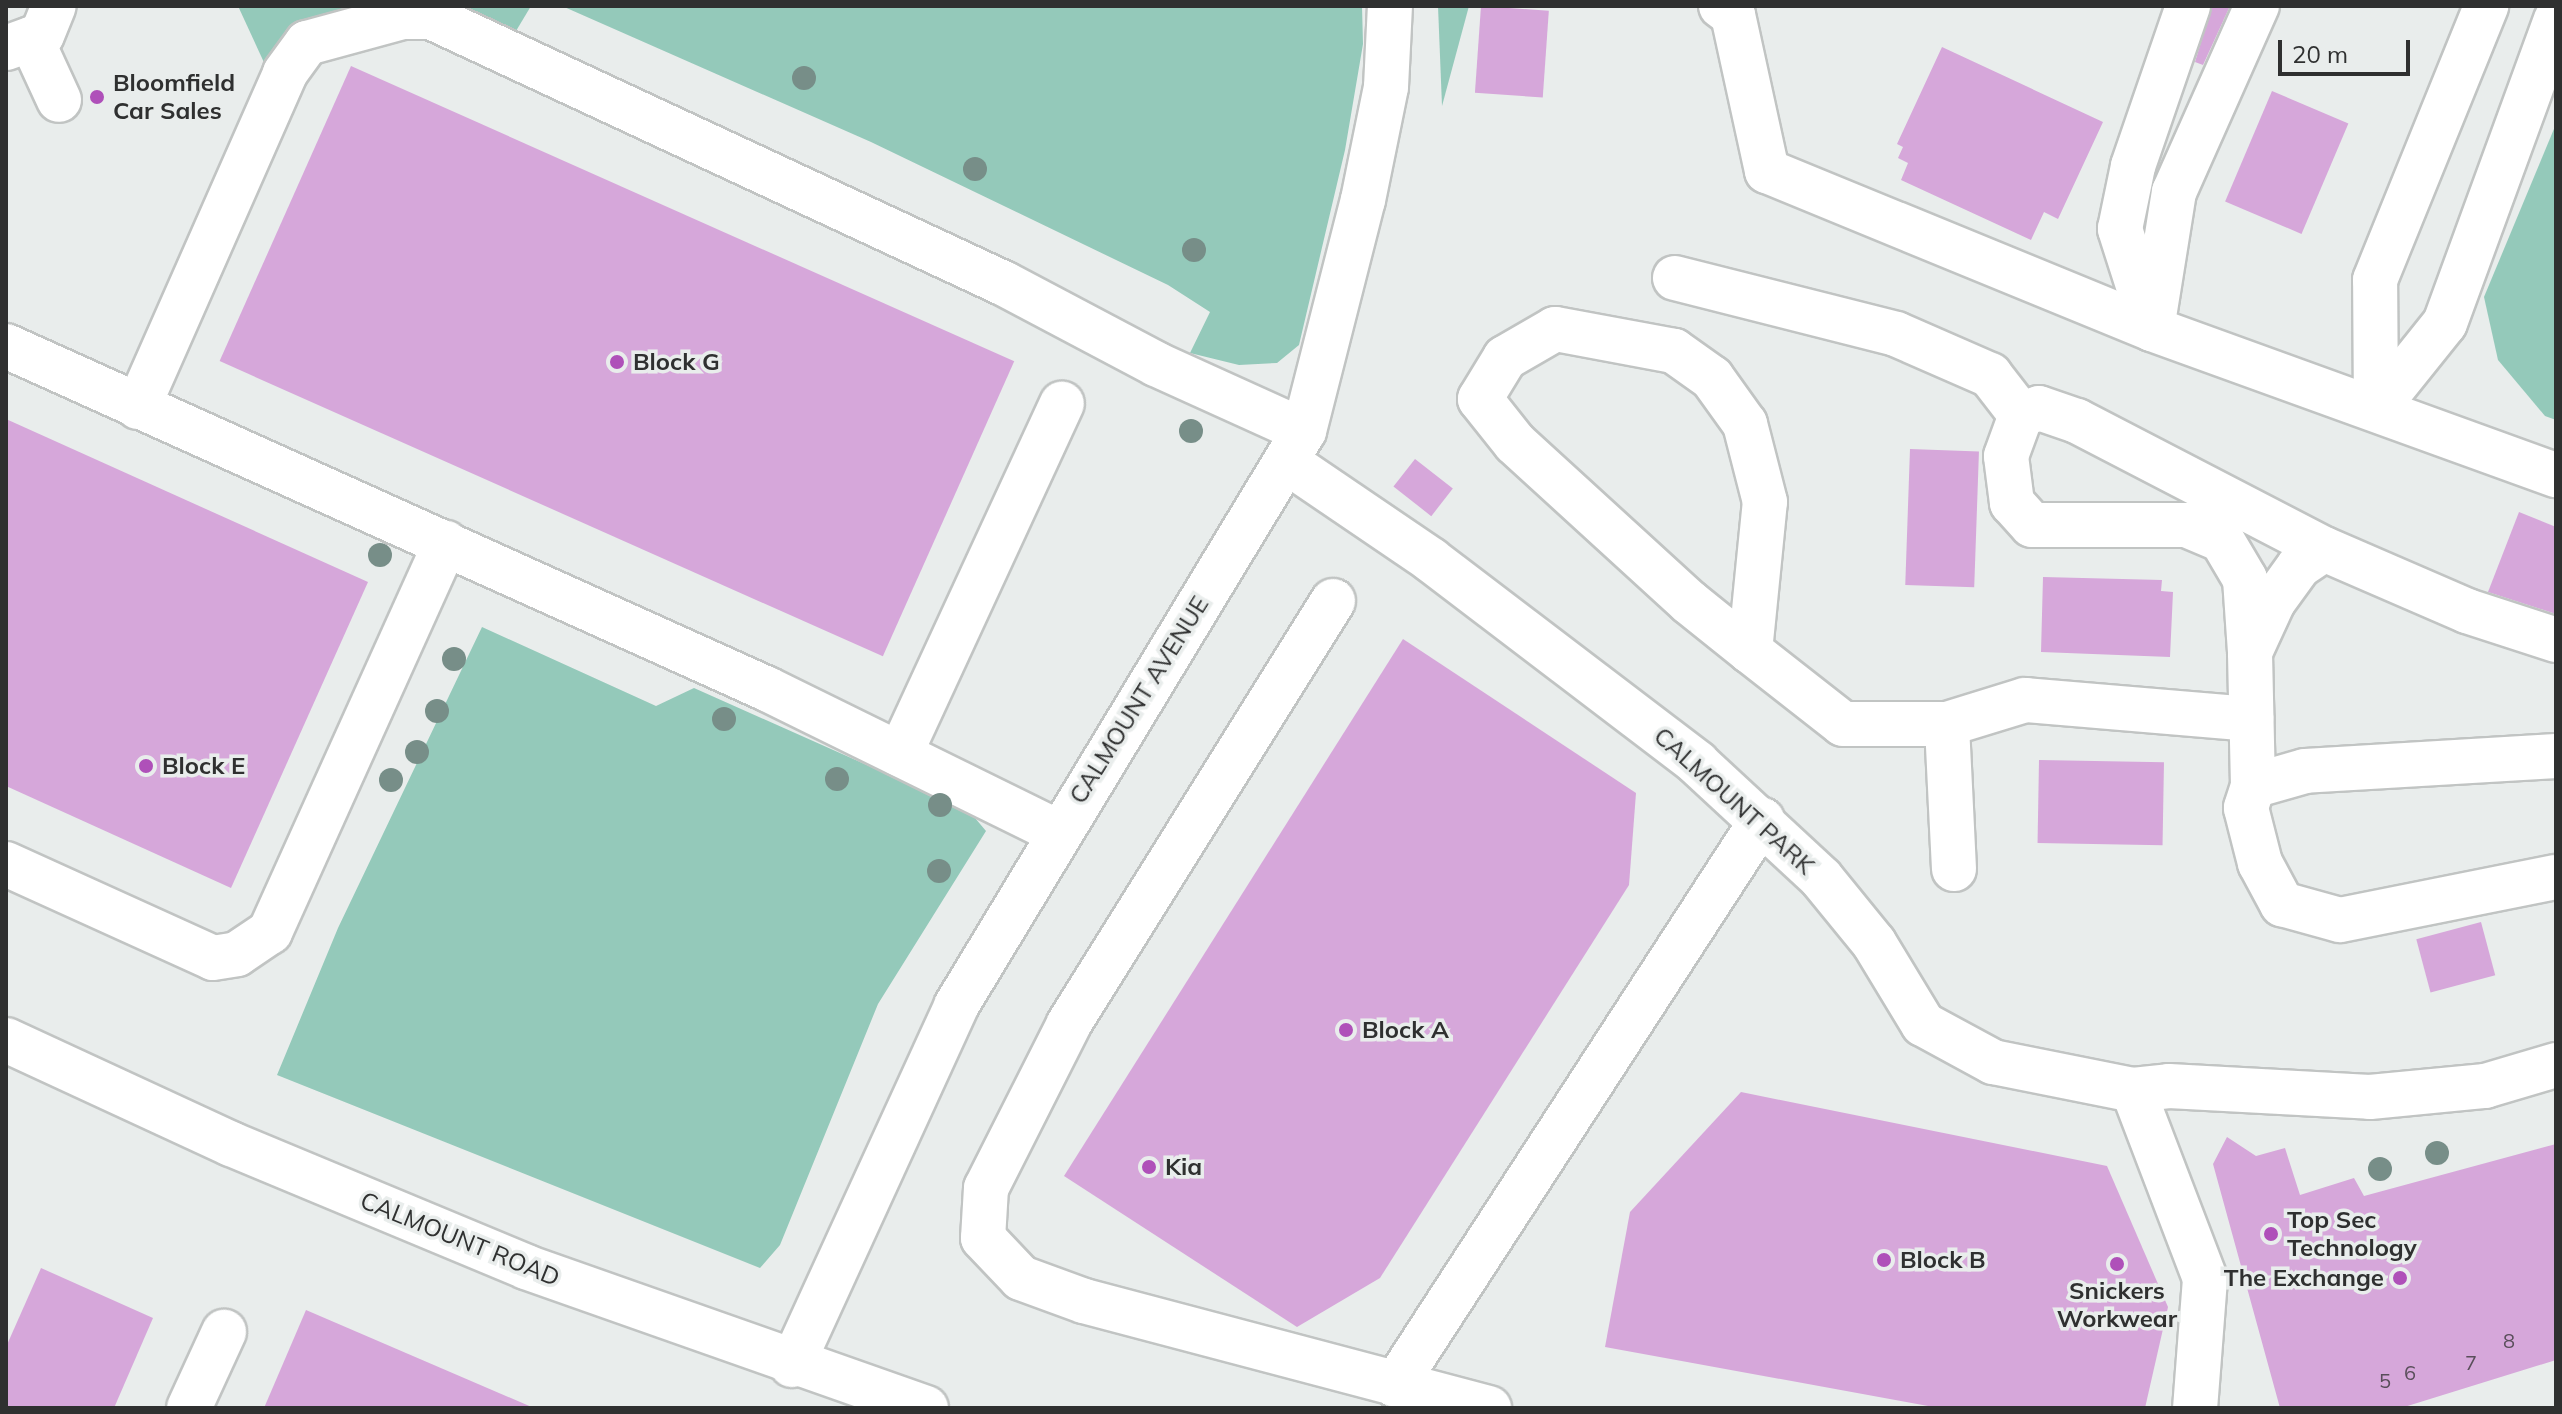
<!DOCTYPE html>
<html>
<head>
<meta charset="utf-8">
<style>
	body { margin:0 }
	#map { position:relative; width:2562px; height:1414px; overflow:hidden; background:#e9edec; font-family:Mulish,sans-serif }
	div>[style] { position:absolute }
	.green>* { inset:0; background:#94c9ba }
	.building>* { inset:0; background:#d6a7da; transform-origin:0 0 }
	.roads { filter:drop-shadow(2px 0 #c1c4c3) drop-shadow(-2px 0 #c1c4c3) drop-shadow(0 2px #c1c4c3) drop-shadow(0 -2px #c1c4c3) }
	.minor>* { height:44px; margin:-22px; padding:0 22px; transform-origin:22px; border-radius:22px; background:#fff }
	.trees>* { width:24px; height:24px; margin:-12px; border-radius:50%; background:#778e88 }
	.dots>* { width:22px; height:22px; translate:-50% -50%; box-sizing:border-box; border:4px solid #e9edec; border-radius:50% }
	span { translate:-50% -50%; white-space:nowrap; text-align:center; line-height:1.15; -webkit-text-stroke:7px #e9edec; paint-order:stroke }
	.number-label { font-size:20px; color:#594e5a }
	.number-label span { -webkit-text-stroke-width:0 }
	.poi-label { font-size:24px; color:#2f3030; font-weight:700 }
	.left { translate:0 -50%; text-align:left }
	.right { translate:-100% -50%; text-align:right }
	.street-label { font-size:24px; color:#2f3030 }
	.frame { position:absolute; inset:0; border:8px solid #2f3030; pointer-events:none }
	.scale { position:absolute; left:2278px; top:40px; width:132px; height:36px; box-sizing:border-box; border:4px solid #2f3030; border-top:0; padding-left:10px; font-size:24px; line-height:28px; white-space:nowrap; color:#2f3030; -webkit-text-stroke:6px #e9edec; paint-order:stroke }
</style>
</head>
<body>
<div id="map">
	<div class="green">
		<div style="clip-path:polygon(238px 6px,376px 6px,267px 69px)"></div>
		<div style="clip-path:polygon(454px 6px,531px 6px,513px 36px)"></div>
		<div style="clip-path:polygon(562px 6px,1362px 6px,1363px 44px,1345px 150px,1299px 345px,1277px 363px,1239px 365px,1190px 353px,1210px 312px,1168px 285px,871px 142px)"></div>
		<div style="clip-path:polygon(1438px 6px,1469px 6px,1442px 106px)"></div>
		<div style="clip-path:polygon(2556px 124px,2556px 420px,2545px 416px,2498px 360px,2484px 297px)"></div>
		<div style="clip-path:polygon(482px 627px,656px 706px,694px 688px,923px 790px,975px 818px,986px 831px,878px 1004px,780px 1245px,760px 1268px,277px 1075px,338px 928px)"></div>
	</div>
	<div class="building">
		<div style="left:1481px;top:6px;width:68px;height:87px;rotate:4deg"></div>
		<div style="clip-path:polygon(2212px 6px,2230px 6px,2203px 65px,2195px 62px)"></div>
		<div style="clip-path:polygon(1942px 47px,2103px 122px,2058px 219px,2044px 212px,2031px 240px,1901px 180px,1908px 163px,1898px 158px,1903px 147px,1897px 144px)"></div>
		<div style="left:351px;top:66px;width:726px;height:323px;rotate:24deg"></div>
		<div style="left:2272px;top:91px;width:83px;height:120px;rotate:23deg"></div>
		<div style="clip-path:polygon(6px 419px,368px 582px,231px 888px,6px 786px)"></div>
		<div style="left:1910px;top:449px;width:69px;height:136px;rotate:2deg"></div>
		<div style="left:1415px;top:459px;width:48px;height:35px;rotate:38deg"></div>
		<div style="clip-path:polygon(2519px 512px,2556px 527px,2556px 614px,2488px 592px)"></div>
		<div style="clip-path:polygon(2043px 577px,2162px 580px,2161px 591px,2173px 592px,2170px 657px,2041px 652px)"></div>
		<div style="clip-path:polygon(1403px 639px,1636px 793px,1629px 885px,1380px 1278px,1297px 1327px,1064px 1176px)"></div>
		<div style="left:2039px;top:760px;width:125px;height:83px;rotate:1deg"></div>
		<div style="left:2481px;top:922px;width:55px;height:67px;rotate:75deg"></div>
		<div style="clip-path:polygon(1741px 1092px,2107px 1166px,2168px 1307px,2145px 1408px,1939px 1408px,1605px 1347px,1630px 1212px)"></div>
		<div style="clip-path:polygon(2227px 1137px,2256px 1156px,2285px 1148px,2300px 1195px,2354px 1178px,2364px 1196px,2556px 1144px,2556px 1360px,2401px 1408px,2280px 1408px,2213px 1164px)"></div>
		<div style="clip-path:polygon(41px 1268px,153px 1318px,114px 1408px,6px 1408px,6px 1347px)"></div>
		<div style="clip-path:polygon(306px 1310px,534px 1408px,264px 1408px)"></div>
	</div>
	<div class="roads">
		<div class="minor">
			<div style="left:1721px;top:6px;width:15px;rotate:37deg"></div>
			<div style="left:1733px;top:15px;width:160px;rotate:77.7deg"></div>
			<div style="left:1767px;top:171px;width:416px;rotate:22.3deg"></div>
			<div style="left:2152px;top:329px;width:430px;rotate:19.9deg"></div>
			<div style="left:31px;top:39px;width:67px;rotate:65.3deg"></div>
			<div style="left:6px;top:48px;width:38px;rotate:-20deg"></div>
			<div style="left:42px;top:35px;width:31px;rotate:-68deg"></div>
			<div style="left:1675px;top:278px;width:228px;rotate:14.2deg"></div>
			<div style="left:1896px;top:334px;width:103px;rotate:23.6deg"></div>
			<div style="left:1990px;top:375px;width:51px;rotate:52.2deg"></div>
			<div style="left:2150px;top:323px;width:99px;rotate:-107.7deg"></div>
			<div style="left:2120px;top:229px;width:64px;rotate:-78.3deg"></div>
			<div style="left:2133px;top:166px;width:169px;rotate:-71deg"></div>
			<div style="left:2152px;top:329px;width:139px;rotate:-80.9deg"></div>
			<div style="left:2174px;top:192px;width:204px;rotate:-66deg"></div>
			<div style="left:6px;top:346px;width:835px;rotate:24.26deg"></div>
			<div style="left:767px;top:689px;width:323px;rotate:26.2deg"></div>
			<div style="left:138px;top:407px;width:365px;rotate:-66.2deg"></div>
			<div style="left:285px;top:73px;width:37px;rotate:-54deg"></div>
			<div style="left:307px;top:43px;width:99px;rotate:-15.2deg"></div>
			<div style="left:403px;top:17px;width:28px"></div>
			<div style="left:431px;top:17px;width:633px;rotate:24.95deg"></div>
			<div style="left:1005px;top:284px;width:171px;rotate:27.9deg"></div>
			<div style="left:1156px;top:364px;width:162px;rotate:24.4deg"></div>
			<div style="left:2376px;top:409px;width:110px;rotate:-51.3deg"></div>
			<div style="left:2445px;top:323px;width:323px;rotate:-69.9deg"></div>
			<div style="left:2376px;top:409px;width:129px;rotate:-90.4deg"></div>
			<div style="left:2375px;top:280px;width:296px;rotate:-67.9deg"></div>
			<div style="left:1287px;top:462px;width:174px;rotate:34.2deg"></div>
			<div style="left:1431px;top:560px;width:335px;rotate:37.3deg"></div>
			<div style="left:1697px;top:763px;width:169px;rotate:42.8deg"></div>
			<div style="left:1821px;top:878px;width:84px;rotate:50.8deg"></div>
			<div style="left:1874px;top:943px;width:95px;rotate:58.8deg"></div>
			<div style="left:1923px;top:1024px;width:80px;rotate:28.5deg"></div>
			<div style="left:1993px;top:1062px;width:143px;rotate:11.3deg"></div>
			<div style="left:2133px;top:1090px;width:202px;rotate:69.1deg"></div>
			<div style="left:2205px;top:1279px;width:129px;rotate:94.4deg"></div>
			<div style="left:1333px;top:601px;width:499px;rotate:122deg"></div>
			<div style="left:1069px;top:1024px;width:184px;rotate:116.8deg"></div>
			<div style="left:986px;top:1188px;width:50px;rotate:93.4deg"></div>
			<div style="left:983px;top:1238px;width:55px;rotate:46.5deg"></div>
			<div style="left:1021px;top:1278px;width:67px;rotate:20.1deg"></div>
			<div style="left:1084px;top:1301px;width:419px;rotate:14.8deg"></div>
			<div style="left:1750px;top:651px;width:150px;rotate:-84.3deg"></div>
			<div style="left:1765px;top:502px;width:81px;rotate:-104.4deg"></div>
			<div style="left:1745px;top:424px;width:57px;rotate:-125.7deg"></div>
			<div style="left:1712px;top:378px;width:47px;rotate:-144.6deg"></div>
			<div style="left:1674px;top:351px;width:121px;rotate:-169.5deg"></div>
			<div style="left:1555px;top:329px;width:58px;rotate:149.9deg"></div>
			<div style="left:1505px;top:358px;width:48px;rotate:121.4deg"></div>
			<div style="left:1480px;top:399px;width:56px;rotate:51.5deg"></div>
			<div style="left:1515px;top:443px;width:236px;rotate:42.4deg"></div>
			<div style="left:1689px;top:602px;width:78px;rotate:38.8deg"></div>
			<div style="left:1750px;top:651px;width:118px;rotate:38.1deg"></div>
			<div style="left:1843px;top:724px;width:104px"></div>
			<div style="left:2250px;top:652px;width:73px;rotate:-93.9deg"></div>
			<div style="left:2245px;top:579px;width:45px;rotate:-120.5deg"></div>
			<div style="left:2222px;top:540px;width:38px;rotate:-157deg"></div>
			<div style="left:2187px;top:525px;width:155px;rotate:180deg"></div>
			<div style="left:2032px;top:525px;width:30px;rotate:-132deg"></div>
			<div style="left:2012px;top:503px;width:47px;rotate:-97.3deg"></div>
			<div style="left:2006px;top:456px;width:44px;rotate:-69.9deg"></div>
			<div style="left:2021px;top:415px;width:19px;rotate:-21deg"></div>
			<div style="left:2039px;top:408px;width:40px;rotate:18.9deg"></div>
			<div style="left:2077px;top:421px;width:278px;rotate:27.4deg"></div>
			<div style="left:900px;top:754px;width:386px;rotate:-65.2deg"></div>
			<div style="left:2556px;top:756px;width:251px;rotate:176.6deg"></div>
			<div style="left:2305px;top:771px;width:54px;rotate:163.9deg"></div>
			<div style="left:2253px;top:786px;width:23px;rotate:108deg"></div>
			<div style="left:2246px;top:808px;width:57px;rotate:75.7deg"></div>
			<div style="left:2260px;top:863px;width:47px;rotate:61.8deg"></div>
			<div style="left:2282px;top:904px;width:60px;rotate:15.4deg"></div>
			<div style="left:2340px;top:920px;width:220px;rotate:-11.3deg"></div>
			<div style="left:2253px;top:786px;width:134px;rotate:-91.3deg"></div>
			<div style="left:2250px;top:652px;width:55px;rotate:-65.3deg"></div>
			<div style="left:2273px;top:602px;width:44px;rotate:-54.2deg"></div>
			<div style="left:2299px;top:566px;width:30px;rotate:-34deg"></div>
			<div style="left:2324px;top:549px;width:156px;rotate:23.4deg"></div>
			<div style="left:2467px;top:611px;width:94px;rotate:18deg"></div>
			<div style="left:6px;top:864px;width:227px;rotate:24.4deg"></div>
			<div style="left:213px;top:958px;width:24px;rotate:-9deg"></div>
			<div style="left:237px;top:954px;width:40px;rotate:-34deg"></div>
			<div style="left:270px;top:932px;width:427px;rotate:-65.7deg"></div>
			<div style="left:1954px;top:869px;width:145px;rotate:-92.8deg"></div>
			<div style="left:1947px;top:724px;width:82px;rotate:-17.1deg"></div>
			<div style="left:2025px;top:700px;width:227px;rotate:4.8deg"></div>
			<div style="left:6px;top:1040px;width:248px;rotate:24.8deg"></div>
			<div style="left:231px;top:1144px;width:320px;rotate:22.6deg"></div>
			<div style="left:526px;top:1267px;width:424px;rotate:19.4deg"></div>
			<div style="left:2133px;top:1090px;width:36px;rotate:-6deg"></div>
			<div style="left:2169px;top:1086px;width:201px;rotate:3.1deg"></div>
			<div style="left:2370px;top:1097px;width:116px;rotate:-5.5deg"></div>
			<div style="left:2485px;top:1086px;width:74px;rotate:-16.5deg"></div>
			<div style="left:792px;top:1365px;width:395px;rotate:-65.4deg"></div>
			<div style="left:956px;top:1006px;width:672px;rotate:-58.82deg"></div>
			<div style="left:1304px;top:431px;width:238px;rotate:-75.7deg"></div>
			<div style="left:1363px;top:200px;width:115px;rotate:-78.5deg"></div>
			<div style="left:1386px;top:87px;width:81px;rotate:-87.2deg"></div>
			<div style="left:1395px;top:1385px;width:674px;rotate:-56.99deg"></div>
			<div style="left:189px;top:1408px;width:84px;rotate:-65.3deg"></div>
		</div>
	</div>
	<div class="trees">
		<div style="left:804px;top:78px"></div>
		<div style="left:975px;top:169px"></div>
		<div style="left:1194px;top:250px"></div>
		<div style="left:1191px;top:431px"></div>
		<div style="left:380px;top:555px"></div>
		<div style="left:454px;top:659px"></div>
		<div style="left:437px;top:711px"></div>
		<div style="left:724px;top:719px"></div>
		<div style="left:417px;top:752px"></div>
		<div style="left:837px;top:779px"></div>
		<div style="left:391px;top:780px"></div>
		<div style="left:940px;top:805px"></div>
		<div style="left:939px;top:871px"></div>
		<div style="left:2437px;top:1153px"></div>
		<div style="left:2380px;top:1169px"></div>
	</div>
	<div class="dots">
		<div style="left:97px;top:97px;background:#af50b9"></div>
		<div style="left:617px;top:362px;background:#af50b9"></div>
		<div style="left:146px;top:766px;background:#af50b9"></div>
		<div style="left:1346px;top:1030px;background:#af50b9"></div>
		<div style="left:1149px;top:1167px;background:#af50b9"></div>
		<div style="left:2271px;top:1234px;background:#af50b9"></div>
		<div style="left:1884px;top:1260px;background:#af50b9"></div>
		<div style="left:2117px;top:1264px;background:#af50b9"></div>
		<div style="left:2400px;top:1278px;background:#af50b9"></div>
	</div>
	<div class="number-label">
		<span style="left:2509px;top:1340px">8</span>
		<span style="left:2471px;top:1362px">7</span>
		<span style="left:2410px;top:1372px">6</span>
		<span style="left:2385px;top:1380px">5</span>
	</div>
	<div class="poi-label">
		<span class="left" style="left:113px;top:97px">Bloomfield<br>Car Sales</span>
		<span class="left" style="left:633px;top:362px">Block G</span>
		<span class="left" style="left:162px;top:766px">Block E</span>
		<span class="left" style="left:1362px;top:1030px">Block A</span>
		<span class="left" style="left:1165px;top:1167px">Kia</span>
		<span class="left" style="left:2287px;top:1234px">Top Sec<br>Technology</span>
		<span class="left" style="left:1900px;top:1260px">Block B</span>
		<span class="right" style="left:2384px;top:1278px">The Exchange</span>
		<span style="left:2117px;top:1305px">Snickers<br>Workwear</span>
	</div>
	<div class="street-label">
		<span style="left:1139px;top:700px;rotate:-58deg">CALMOUNT AVENUE</span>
		<span style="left:1734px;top:801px;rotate:42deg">CALMOUNT PARK</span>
		<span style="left:460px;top:1239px;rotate:22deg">CALMOUNT ROAD</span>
	</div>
	<div class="frame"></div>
	<div class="scale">20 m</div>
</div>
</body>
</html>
